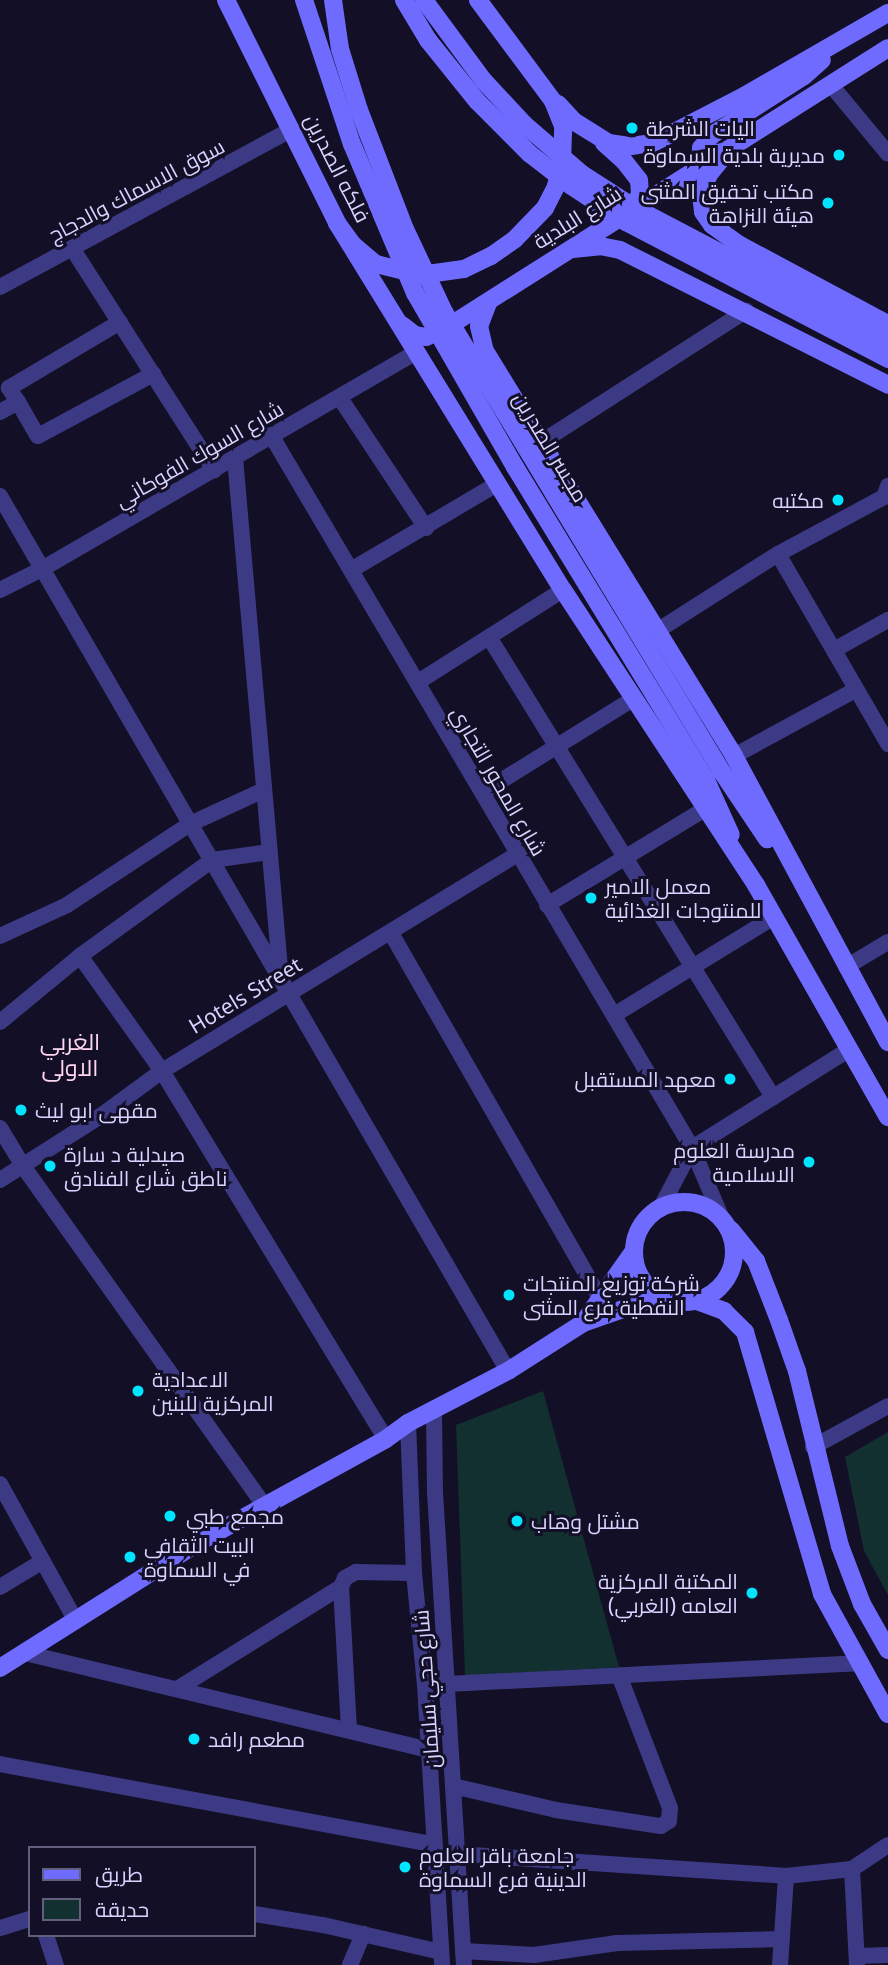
<!DOCTYPE html>
<html>
<head>
<meta charset="utf-8">
<style>
	body { margin:0 }
	#map { position:relative; width:888px; height:1965px; overflow:hidden; background:#130f26; font-family:"Noto Sans",Cairo,sans-serif }
	div>[style] { position:absolute }
	.green>* { inset:0; background:#12302f }
	.street>* { height:16px; margin:-8px; padding:0 8px; transform-origin:8px; border-radius:8px; background:#3d3a85 }
	.secondary>* { height:18px; margin:-9px; padding:0 9px; transform-origin:9px; border-radius:9px; background:#6f6bff }
	.secondary>.ring { margin:-9px; padding:0; box-sizing:content-box; background:none; border:18px solid #6f6bff; border-radius:50% }
	.secondary-bridge>* { height:18px; margin:-9px; padding:0 9px; transform-origin:9px; border-radius:9px; background:#6f6bff }
	.dots>* { width:19px; height:19px; translate:-50% -50%; box-sizing:border-box; border:4px solid #130f26; border-radius:50% }
	span { translate:-50% -50%; white-space:nowrap; text-align:center; line-height:1.15; -webkit-text-stroke:6px #130f26; paint-order:stroke }
	.poi-label { font-size:21px; color:#d9d4ff }
	.left { translate:0 -50%; text-align:left }
	.right { translate:-100% -50%; text-align:right }
	.street-label { font-size:21px; color:#d9d4ff }
	.neighbourhood-label { font-size:23px; color:#ffd6f0 }
	.legend { position:absolute; left:28px; top:1846px; width:228px; height:91px; box-sizing:border-box; background:#130f26; border:2px solid #625e7d; margin:0; padding:9px 12px; list-style:none; font-size:21px; color:#d9d4ff }
	.legend li { display:flex; align-items:center; gap:14px; height:35px }
	.legend b { width:35px; border:2px solid #625e7d }
</style>
</head>
<body>
<div id="map">
	<div class="green">
		<div style="clip-path:polygon(543px 1391px,619px 1667px,465px 1676px,456px 1425px)"></div>
		<div style="clip-path:polygon(888px 1432px,888px 1595px,864px 1551px,845px 1457px)"></div>
	</div>
	<div class="street">
		<div style="left:831px;top:85px;width:89px;rotate:50.4deg"></div>
		<div style="left:72px;top:248px;width:264px;rotate:57.4deg"></div>
		<div style="left:0;top:287px;width:332px;rotate:-28.4deg"></div>
		<div style="left:340px;top:398px;width:156px;rotate:56.5deg"></div>
		<div style="left:18px;top:402px;width:39px;rotate:60deg"></div>
		<div style="left:38px;top:436px;width:131px;rotate:-28.3deg"></div>
		<div style="left:0;top:412px;width:21px;rotate:-29deg"></div>
		<div style="left:18px;top:402px;width:17px;rotate:-123deg"></div>
		<div style="left:9px;top:388px;width:129px;rotate:-30.7deg"></div>
		<div style="left:271px;top:435px;width:828px;rotate:59.44deg"></div>
		<div style="left:692px;top:1148px;width:77px;rotate:67.1deg"></div>
		<div style="left:540px;top:443px;width:245px;rotate:-32.7deg"></div>
		<div style="left:235px;top:458px;width:512px;rotate:84.96deg"></div>
		<div style="left:0;top:496px;width:1012px;rotate:59.86deg"></div>
		<div style="left:778px;top:554px;width:220px;rotate:59.9deg"></div>
		<div style="left:351px;top:570px;width:169px;rotate:-30.5deg"></div>
		<div style="left:0;top:590px;width:47px;rotate:-26.6deg"></div>
		<div style="left:42px;top:569px;width:433px;rotate:-30.1deg"></div>
		<div style="left:657px;top:631px;width:143px;rotate:-32.5deg"></div>
		<div style="left:778px;top:554px;width:120px;rotate:-28.3deg"></div>
		<div style="left:884px;top:497px;width:12px;rotate:-70deg"></div>
		<div style="left:489px;top:637px;width:541px;rotate:58.31deg"></div>
		<div style="left:834px;top:650px;width:62px;rotate:-29.1deg"></div>
		<div style="left:418px;top:682px;width:172px;rotate:-32.4deg"></div>
		<div style="left:734px;top:756px;width:138px;rotate:-28.6deg"></div>
		<div style="left:483px;top:792px;width:176px;rotate:-31.8deg"></div>
		<div style="left:547px;top:905px;width:185px;rotate:-31.3deg"></div>
		<div style="left:391px;top:933px;width:423px;rotate:60.2deg"></div>
		<div style="left:0;top:936px;width:74px;rotate:-24.8deg"></div>
		<div style="left:67px;top:905px;width:147px;rotate:-33.4deg"></div>
		<div style="left:190px;top:824px;width:81px;rotate:-24.7deg"></div>
		<div style="left:80px;top:956px;width:141px;rotate:54.5deg"></div>
		<div style="left:162px;top:1071px;width:431px;rotate:58.7deg"></div>
		<div style="left:846px;top:967px;width:49px;rotate:-30.8deg"></div>
		<div style="left:614px;top:1015px;width:188px;rotate:-31.5deg"></div>
		<div style="left:0;top:1022px;width:104px;rotate:-39.5deg"></div>
		<div style="left:80px;top:956px;width:163px;rotate:-36deg"></div>
		<div style="left:212px;top:860px;width:58px;rotate:-8deg"></div>
		<div style="left:0;top:1128px;width:44px;rotate:58.8deg"></div>
		<div style="left:23px;top:1166px;width:418px;rotate:54.6deg"></div>
		<div style="left:692px;top:1148px;width:184px;rotate:-32.1deg"></div>
		<div style="left:0;top:1180px;width:121px;rotate:-32.5deg"></div>
		<div style="left:102px;top:1115px;width:74px;rotate:-36.3deg"></div>
		<div style="left:162px;top:1071px;width:416px;rotate:-31.4deg"></div>
		<div style="left:661px;top:1207px;width:67px;rotate:-62.3deg"></div>
		<div style="left:434px;top:1411px;width:81px;rotate:89.3deg"></div>
		<div style="left:435px;top:1492px;width:474px;rotate:86.5deg"></div>
		<div style="left:408px;top:1423px;width:150px;rotate:87.7deg"></div>
		<div style="left:414px;top:1573px;width:113px;rotate:84.4deg"></div>
		<div style="left:425px;top:1685px;width:281px;rotate:86.5deg"></div>
		<div style="left:813px;top:1447px;width:85px;rotate:-28.7deg"></div>
		<div style="left:0;top:1484px;width:157px;rotate:61deg"></div>
		<div style="left:0;top:1587px;width:50px;rotate:-31.2deg"></div>
		<div style="left:25px;top:1653px;width:415px;rotate:13.5deg"></div>
		<div style="left:447px;top:1684px;width:412px;rotate:-2.9deg"></div>
		<div style="left:177px;top:1689px;width:193px;rotate:-31.9deg"></div>
		<div style="left:349px;top:1730px;width:143px;rotate:-93.2deg"></div>
		<div style="left:341px;top:1587px;width:10px;rotate:-66deg"></div>
		<div style="left:345px;top:1578px;width:13px;rotate:-29deg"></div>
		<div style="left:356px;top:1572px;width:58px;rotate:1deg"></div>
		<div style="left:0;top:1764px;width:442px;rotate:10.5deg"></div>
		<div style="left:453px;top:1786px;width:106px;rotate:13.1deg"></div>
		<div style="left:556px;top:1810px;width:106px;rotate:8.7deg"></div>
		<div style="left:661px;top:1826px;width:9px;rotate:-32deg"></div>
		<div style="left:669px;top:1821px;width:13px;rotate:-86deg"></div>
		<div style="left:670px;top:1808px;width:142px;rotate:-111deg"></div>
		<div style="left:457px;top:1854px;width:330px;rotate:3.8deg"></div>
		<div style="left:786px;top:1876px;width:66px;rotate:-6.1deg"></div>
		<div style="left:852px;top:1869px;width:43px;rotate:-33.7deg"></div>
		<div style="left:852px;top:1869px;width:96px;rotate:87deg"></div>
		<div style="left:254px;top:1914px;width:70px;rotate:9.1deg"></div>
		<div style="left:323px;top:1925px;width:121px;rotate:12.9deg"></div>
		<div style="left:0;top:1928px;width:31px;rotate:-17deg"></div>
		<div style="left:46px;top:1935px;width:32px;rotate:72deg"></div>
		<div style="left:463px;top:1951px;width:71px;rotate:3.2deg"></div>
		<div style="left:534px;top:1955px;width:84px;rotate:-8.2deg"></div>
		<div style="left:617px;top:1943px;width:165px;rotate:-1.4deg"></div>
		<div style="left:857px;top:1956px;width:31px;rotate:-2deg"></div>
		<div style="left:350px;top:1965px;width:34px;rotate:-67deg"></div>
		<div style="left:780px;top:1965px;width:89px;rotate:-86.1deg"></div>
	</div>
	<div class="secondary">
		<div style="left:226px;top:0;width:249px;rotate:63.5deg"></div>
		<div style="left:337px;top:223px;width:27px;rotate:54deg"></div>
		<div style="left:353px;top:245px;width:30px;rotate:40deg"></div>
		<div style="left:376px;top:264px;width:45px;rotate:14deg"></div>
		<div style="left:420px;top:275px;width:44px;rotate:-7.8deg"></div>
		<div style="left:464px;top:269px;width:30px;rotate:-26deg"></div>
		<div style="left:491px;top:256px;width:29px;rotate:-35deg"></div>
		<div style="left:515px;top:239px;width:43px;rotate:-45.9deg"></div>
		<div style="left:545px;top:208px;width:25px;rotate:-63deg"></div>
		<div style="left:556px;top:186px;width:25px;rotate:-76deg"></div>
		<div style="left:562px;top:162px;width:36px;rotate:-88deg"></div>
		<div style="left:563px;top:126px;width:27px;rotate:-112deg"></div>
		<div style="left:553px;top:101px;width:126px;rotate:-126.6deg"></div>
		<div style="left:558px;top:104px;width:25px;rotate:47deg"></div>
		<div style="left:575px;top:122px;width:40px;rotate:32deg"></div>
		<div style="left:609px;top:143px;width:22px;rotate:8deg"></div>
		<div style="left:631px;top:146px;width:22px;rotate:-8deg"></div>
		<div style="left:653px;top:143px;width:102px;rotate:-27.3deg"></div>
		<div style="left:744px;top:96px;width:166px;rotate:-30deg"></div>
		<div style="left:604px;top:143px;width:27px;rotate:42deg"></div>
		<div style="left:624px;top:161px;width:24px;rotate:52deg"></div>
		<div style="left:639px;top:180px;width:16px;rotate:86deg"></div>
		<div style="left:640px;top:196px;width:16px;rotate:133deg"></div>
		<div style="left:722px;top:152px;width:17px;rotate:167deg"></div>
		<div style="left:705px;top:156px;width:9px;rotate:-117deg"></div>
		<div style="left:701px;top:148px;width:17px;rotate:-50deg"></div>
		<div style="left:712px;top:135px;width:109px;rotate:-32.7deg"></div>
		<div style="left:804px;top:76px;width:24px;rotate:-42deg"></div>
		<div style="left:723px;top:157px;width:22px;rotate:129deg"></div>
		<div style="left:709px;top:174px;width:22px;rotate:111deg"></div>
		<div style="left:701px;top:195px;width:17px;rotate:83deg"></div>
		<div style="left:703px;top:212px;width:16px;rotate:55deg"></div>
		<div style="left:712px;top:225px;width:32px;rotate:36deg"></div>
		<div style="left:738px;top:244px;width:170px;rotate:28.1deg"></div>
		<div style="left:337px;top:223px;width:431px;rotate:58.4deg"></div>
		<div style="left:563px;top:590px;width:353px;rotate:56.8deg"></div>
		<div style="left:756px;top:885px;width:267px;rotate:60.4deg"></div>
		<div style="left:573px;top:249px;width:27px;rotate:-6deg"></div>
		<div style="left:600px;top:246px;width:20px;rotate:11deg"></div>
		<div style="left:620px;top:250px;width:300px;rotate:26.7deg"></div>
		<div style="left:488px;top:303px;width:25px;rotate:111deg"></div>
		<div style="left:479px;top:326px;width:26px;rotate:77deg"></div>
		<div style="left:485px;top:351px;width:475px;rotate:58.4deg"></div>
		<div style="left:734px;top:756px;width:325px;rotate:61.7deg"></div>
		<div style="left:402px;top:325px;width:16px;rotate:38deg"></div>
		<div style="left:415px;top:335px;width:11px;rotate:10deg"></div>
		<div style="left:426px;top:337px;width:22px;rotate:-24deg"></div>
		<div style="left:446px;top:328px;width:523px;rotate:-32.35deg"></div>
		<div style="left:722px;top:772px;width:81px;rotate:56.1deg"></div>
		<div style="left:706px;top:780px;width:60px;rotate:65.6deg"></div>
		<div class="ring" style="left:634px;top:1202px;width:82px;height:82px"></div>
		<div style="left:731px;top:1230px;width:40px;rotate:51deg"></div>
		<div style="left:756px;top:1261px;width:63px;rotate:68.7deg"></div>
		<div style="left:779px;top:1320px;width:54px;rotate:70.6deg"></div>
		<div style="left:797px;top:1371px;width:180px;rotate:76.2deg"></div>
		<div style="left:840px;top:1546px;width:62px;rotate:69.2deg"></div>
		<div style="left:862px;top:1604px;width:53px;rotate:60.5deg"></div>
		<div style="left:697px;top:1301px;width:29px;rotate:20deg"></div>
		<div style="left:724px;top:1311px;width:30px;rotate:45deg"></div>
		<div style="left:745px;top:1332px;width:273px;rotate:73.6deg"></div>
		<div style="left:822px;top:1594px;width:137px;rotate:61.2deg"></div>
		<div style="left:583px;top:1323px;width:87px;rotate:-54.8deg"></div>
		<div style="left:0;top:1668px;width:236px;rotate:-32.3deg"></div>
		<div style="left:199px;top:1542px;width:213px;rotate:-28.8deg"></div>
		<div style="left:386px;top:1439px;width:27px;rotate:-36deg"></div>
		<div style="left:408px;top:1423px;width:113px;rotate:-27.5deg"></div>
		<div style="left:508px;top:1371px;width:89px;rotate:-32.6deg"></div>
		<div style="left:583px;top:1323px;width:82px;rotate:-19.3deg"></div>
	</div>
	<div class="secondary-bridge">
		<div style="left:304px;top:0;width:152px;rotate:71.6deg"></div>
		<div style="left:352px;top:144px;width:162px;rotate:67.1deg"></div>
		<div style="left:415px;top:293px;width:201px;rotate:60.1deg"></div>
		<div style="left:515px;top:467px;width:367px;rotate:58.6deg"></div>
		<div style="left:333px;top:0;width:49px;rotate:81.9deg"></div>
		<div style="left:340px;top:49px;width:64px;rotate:72.7deg"></div>
		<div style="left:359px;top:110px;width:128px;rotate:68.9deg"></div>
		<div style="left:405px;top:229px;width:92px;rotate:64.8deg"></div>
		<div style="left:444px;top:312px;width:537px;rotate:58.85deg"></div>
		<div style="left:404px;top:0;width:47px;rotate:59deg"></div>
		<div style="left:428px;top:40px;width:78px;rotate:51.2deg"></div>
		<div style="left:477px;top:101px;width:75px;rotate:45deg"></div>
		<div style="left:530px;top:154px;width:51px;rotate:37.8deg"></div>
		<div style="left:570px;top:185px;width:67px;rotate:33.5deg"></div>
		<div style="left:626px;top:222px;width:296px;rotate:27.6deg"></div>
		<div style="left:424px;top:0;width:99px;rotate:53.6deg"></div>
		<div style="left:483px;top:80px;width:60px;rotate:47deg"></div>
		<div style="left:524px;top:124px;width:77px;rotate:40.8deg"></div>
		<div style="left:582px;top:174px;width:63px;rotate:32.7deg"></div>
		<div style="left:635px;top:208px;width:286px;rotate:27.7deg"></div>
	</div>
	<div class="dots">
		<div style="left:632px;top:128px;background:#00e5ff"></div>
		<div style="left:839px;top:155px;background:#00e5ff"></div>
		<div style="left:828px;top:203px;background:#00e5ff"></div>
		<div style="left:838px;top:500px;background:#00e5ff"></div>
		<div style="left:591px;top:898px;background:#00e5ff"></div>
		<div style="left:730px;top:1079px;background:#00e5ff"></div>
		<div style="left:21px;top:1110px;background:#00e5ff"></div>
		<div style="left:809px;top:1162px;background:#00e5ff"></div>
		<div style="left:50px;top:1166px;background:#00e5ff"></div>
		<div style="left:509px;top:1295px;background:#00e5ff"></div>
		<div style="left:138px;top:1391px;background:#00e5ff"></div>
		<div style="left:170px;top:1516px;background:#00e5ff"></div>
		<div style="left:517px;top:1521px;background:#00e5ff"></div>
		<div style="left:130px;top:1557px;background:#00e5ff"></div>
		<div style="left:752px;top:1593px;background:#00e5ff"></div>
		<div style="left:194px;top:1739px;background:#00e5ff"></div>
		<div style="left:405px;top:1867px;background:#00e5ff"></div>
	</div>
	<div class="poi-label">
		<span class="left" style="left:646px;top:128px">اليات الشرطة</span>
		<span class="right" style="left:825px;top:155px">مديرية بلدية السماوة</span>
		<span class="right" style="left:814px;top:203px">مكتب تحقيق المثنى<br>هيئة النزاهة</span>
		<span class="right" style="left:824px;top:500px">مكتبه</span>
		<span class="left" style="left:605px;top:898px">معمل الامير<br>للمنتوجات الغذائية</span>
		<span class="right" style="left:716px;top:1079px">معهد المستقبل</span>
		<span class="left" style="left:35px;top:1110px">مقهى ابو ليث</span>
		<span class="right" style="left:795px;top:1162px">مدرسة العلوم<br>الاسلامية</span>
		<span class="left" style="left:64px;top:1166px">صيدلية د سارة<br>ناطق شارع الفنادق</span>
		<span class="left" style="left:523px;top:1295px">شركة توزيع المنتجات<br>النفطية فرع المثنى</span>
		<span class="left" style="left:152px;top:1391px">الاعدادية<br>المركزية للبنين</span>
		<span class="left" style="left:186px;top:1516px">مجمع طبي</span>
		<span class="left" style="left:531px;top:1521px">مشتل وهاب</span>
		<span class="left" style="left:144px;top:1557px">البيت الثقافي<br>في السماوة</span>
		<span class="right" style="left:738px;top:1593px">المكتبة المركزية<br>العامه (الغربي)</span>
		<span class="left" style="left:208px;top:1739px">مطعم رافد</span>
		<span class="left" style="left:419px;top:1867px">جامعة باقر العلوم<br>الدينية فرع السماوة</span>
	</div>
	<div class="street-label">
		<span style="left:338px;top:168px;rotate:63deg">فلكه الصدرين</span>
		<span style="left:136px;top:190px;rotate:-28deg">سوق الاسماك والدجاج</span>
		<span style="left:577px;top:217px;rotate:-32deg">شارع البلدية</span>
		<span style="left:551px;top:447px;rotate:59deg">مجسر الصدرين</span>
		<span style="left:199px;top:454px;rotate:-30deg">شارع السوك الفوكاني</span>
		<span style="left:499px;top:781px;rotate:60deg">شارع المحور التجاري</span>
		<span style="left:245px;top:995px;rotate:-31deg">Hotels Street</span>
		<span style="left:426px;top:1689px;rotate:-94deg">شارع حجي سليمان</span>
	</div>
	<div class="neighbourhood-label">
		<span style="left:70px;top:1054px">الغربي<br>الاولى</span>
	</div>
	<ul class="legend">
	<li><b style="height:9px;background:#6f6bff"></b>طريق</li>
	<li><b style="height:19px;background:#12302f"></b>حديقة</li>
	</ul>
</div>
</body>
</html>
